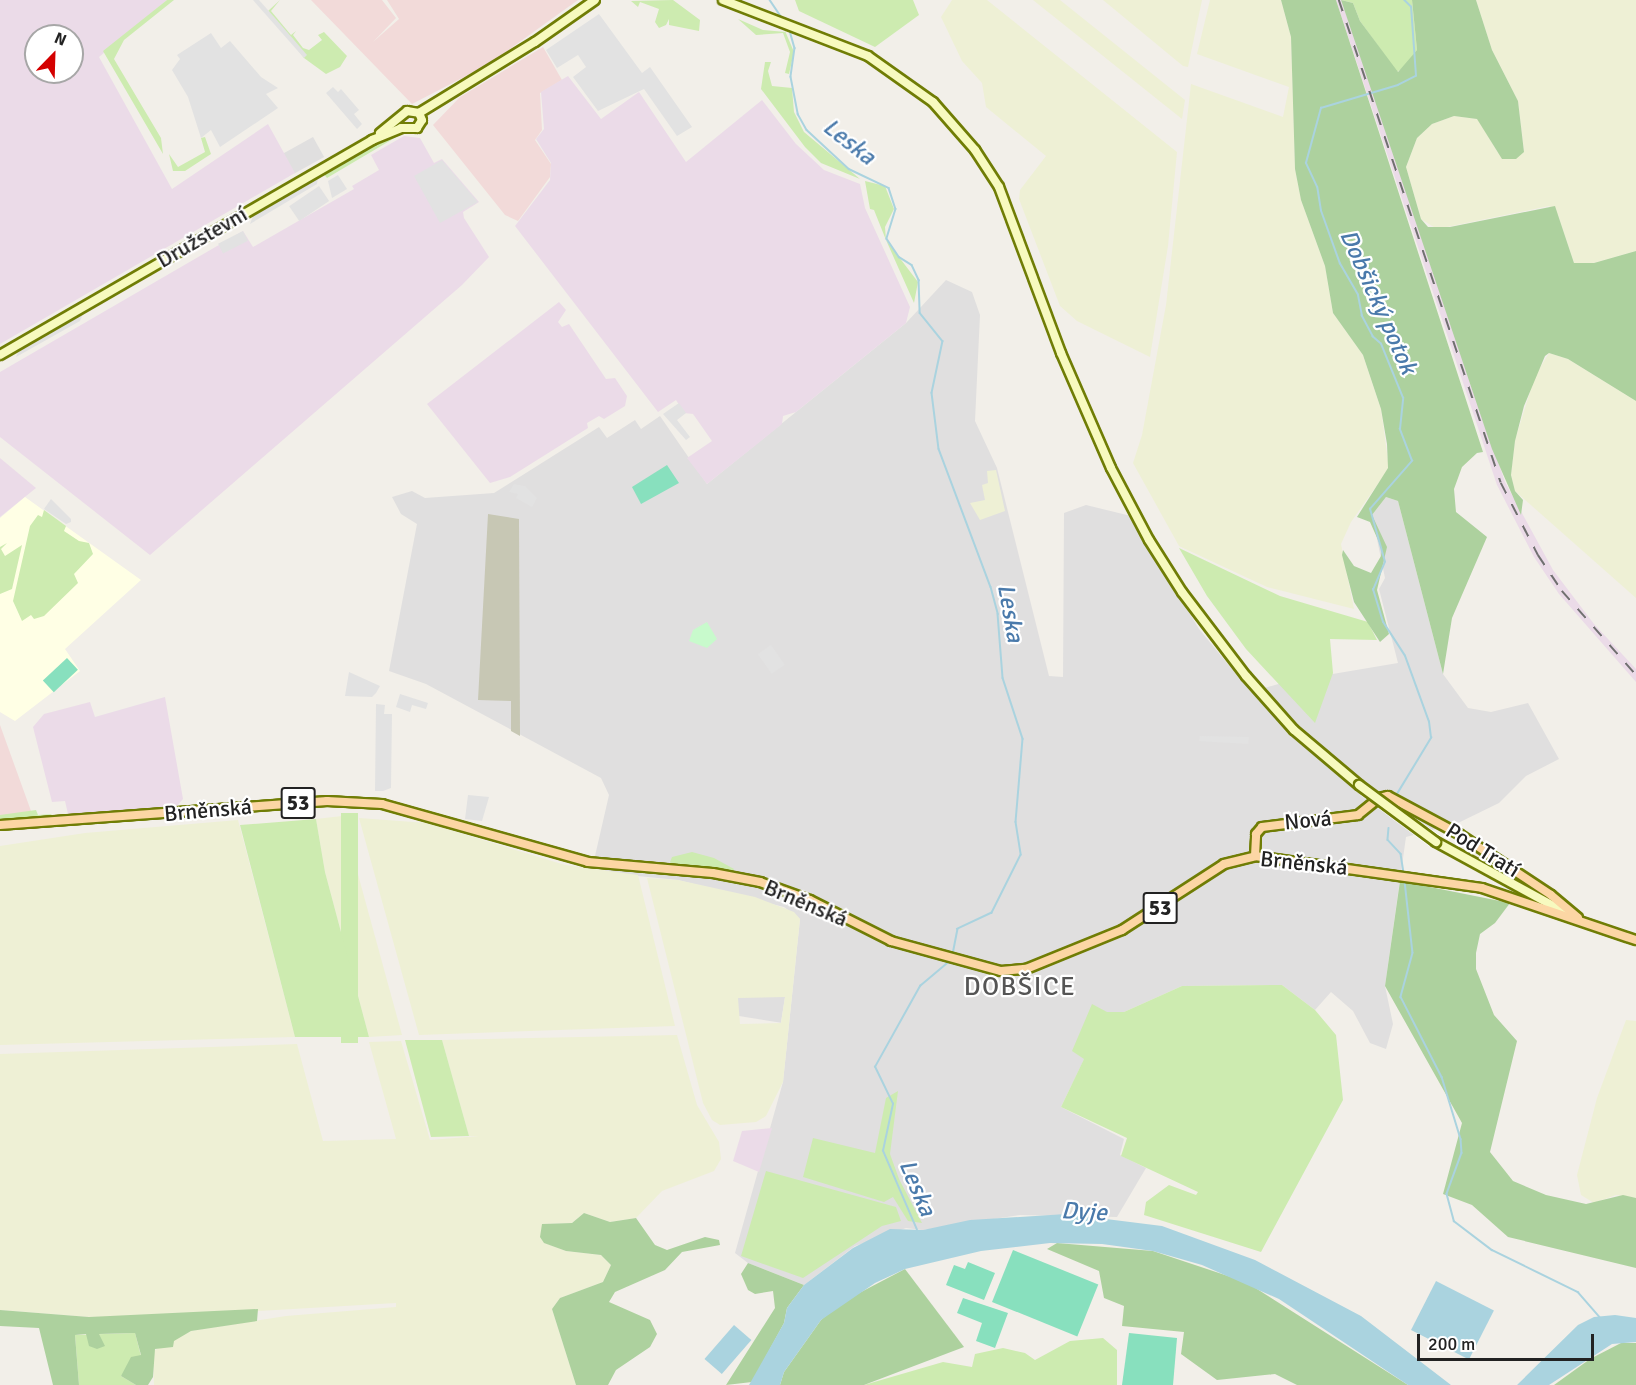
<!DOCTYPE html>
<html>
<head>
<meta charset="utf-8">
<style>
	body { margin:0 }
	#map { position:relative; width:1636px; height:1385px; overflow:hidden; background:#f2efe9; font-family:Signika,sans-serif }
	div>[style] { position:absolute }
	.residential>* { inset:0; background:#e0dfdf; transform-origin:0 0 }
	.commercial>* { inset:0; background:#f2dad9 }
	.industrial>* { inset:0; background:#ebdbe8 }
	.education>* { inset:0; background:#ffffe5 }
	.construction>* { inset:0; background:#c7c7b4 }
	.farmland>* { inset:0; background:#eef0d5 }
	.grass>* { inset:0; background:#cdebb0; transform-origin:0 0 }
	.forest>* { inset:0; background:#add19e }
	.park>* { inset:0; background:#c8facc }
	.pitch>* { inset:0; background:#88e0be; transform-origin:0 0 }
	.parking>* { inset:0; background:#e2e2e2; transform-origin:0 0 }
	.water>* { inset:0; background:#aad3df; transform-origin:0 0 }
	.pier>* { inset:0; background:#fff }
	.stream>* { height:1.5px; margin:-0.75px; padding:0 0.75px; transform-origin:0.75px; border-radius:0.75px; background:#aad3df }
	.roads { filter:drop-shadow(2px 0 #707d05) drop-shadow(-2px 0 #707d05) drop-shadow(0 2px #707d05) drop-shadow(0 -2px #707d05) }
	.secondary>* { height:8px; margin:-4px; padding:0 4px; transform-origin:4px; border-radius:4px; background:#f7fabf }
	.primary>* { height:8px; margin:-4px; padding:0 4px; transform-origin:4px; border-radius:4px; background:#fcd6a4 }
	.rail>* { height:1.5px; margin-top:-0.75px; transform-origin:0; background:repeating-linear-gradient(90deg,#707070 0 12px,transparent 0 24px) }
	.bridges { filter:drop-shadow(2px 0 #707d05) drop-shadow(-2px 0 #707d05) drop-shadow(0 2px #707d05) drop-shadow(0 -2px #707d05) }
	.secondary-bridge>* { height:8px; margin:-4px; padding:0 4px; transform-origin:4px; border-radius:4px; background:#f7fabf }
	span { translate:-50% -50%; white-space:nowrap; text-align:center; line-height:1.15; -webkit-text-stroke:4.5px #fff; paint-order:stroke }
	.shield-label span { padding:2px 4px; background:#fff; border:2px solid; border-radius:4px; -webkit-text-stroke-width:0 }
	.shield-label { font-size:21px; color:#222; font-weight:700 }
	.street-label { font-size:22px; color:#222 }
	.water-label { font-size:24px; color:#4a7aab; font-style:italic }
	.quarter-label { font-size:26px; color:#555; letter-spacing:1.5px }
	.north { position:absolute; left:24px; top:24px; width:60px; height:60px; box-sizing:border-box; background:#fff; border:2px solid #a7a7a7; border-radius:50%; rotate:23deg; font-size:16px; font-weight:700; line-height:24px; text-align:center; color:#222 }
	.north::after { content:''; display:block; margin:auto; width:21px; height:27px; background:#d40000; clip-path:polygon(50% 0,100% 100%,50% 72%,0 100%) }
	.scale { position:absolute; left:1417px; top:1334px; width:177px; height:27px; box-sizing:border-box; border:3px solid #222; border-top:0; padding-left:8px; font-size:18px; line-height:21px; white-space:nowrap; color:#222; -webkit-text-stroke:4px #fff; paint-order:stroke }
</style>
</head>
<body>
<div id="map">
	<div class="residential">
		<div style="left:313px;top:137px;width:23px;height:34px;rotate:61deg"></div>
		<div style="clip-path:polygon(946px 280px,972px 292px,980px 315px,975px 421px,997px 468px,1049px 676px,1063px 677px,1064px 513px,1086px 505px,1131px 516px,1199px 629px,1251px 692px,1285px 682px,1398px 663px,1379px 589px,1385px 578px,1372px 515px,1386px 497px,1398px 501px,1443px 674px,1468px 708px,1491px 712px,1528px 703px,1559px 759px,1526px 776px,1499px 803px,1458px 823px,1406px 837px,1385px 986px,1393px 1024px,1386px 1049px,1370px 1043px,1353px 1011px,1331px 992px,1315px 1010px,1282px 985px,1182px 986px,1124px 1012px,1107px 1012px,1061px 1107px,1124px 1139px,1120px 1155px,1146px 1168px,1117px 1217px,1020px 1215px,923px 1230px,906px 1228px,855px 1246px,804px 1285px,748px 1263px,735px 1253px,783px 1082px,800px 919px,784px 907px,678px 880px,607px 873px,595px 856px,609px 795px,601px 778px,426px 684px,389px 671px,417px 524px,401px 514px,392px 497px,412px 491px,425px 498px,494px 493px,599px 427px,607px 438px,635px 420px,641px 429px,660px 416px,707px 484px,906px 323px)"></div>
		<div style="left:785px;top:997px;width:26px;height:47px;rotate:99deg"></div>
	</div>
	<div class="commercial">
		<div style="clip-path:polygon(311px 0,382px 0,396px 18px,373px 42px,399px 19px,387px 0,578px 0,489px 64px,412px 104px)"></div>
		<div style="clip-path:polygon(543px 47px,562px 80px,540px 93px,542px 130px,535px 140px,551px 164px,550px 177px,518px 221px,505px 215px,433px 125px,460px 97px)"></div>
		<div style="clip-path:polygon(0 725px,31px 811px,20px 815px,0 815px)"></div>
	</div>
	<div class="industrial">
		<div style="clip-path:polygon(evenodd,0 0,167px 0,99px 57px,172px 189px,268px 124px,295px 173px,0 344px,0 0,36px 36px,72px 36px,72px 72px,36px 72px,36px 36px)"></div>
		<div style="clip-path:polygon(1336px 0,1341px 0,1379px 107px,1505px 482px,1553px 570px,1594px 624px,1636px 669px,1636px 682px,1559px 594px,1534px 557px,1497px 485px)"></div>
		<div style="clip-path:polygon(568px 76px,601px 119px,639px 92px,686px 162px,762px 100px,796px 144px,824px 170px,860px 184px,865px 208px,910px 307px,906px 323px,796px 412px,783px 416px,782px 424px,707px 484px,687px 458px,712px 441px,693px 414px,684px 413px,676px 400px,658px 412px,515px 226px,550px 180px,551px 163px,536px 139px,544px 129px,541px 92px)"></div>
		<div style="clip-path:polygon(404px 136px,420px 138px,434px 163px,442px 159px,479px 202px,463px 212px,464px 218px,489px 257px,462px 285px,150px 555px,0 437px,0 372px,243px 231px,253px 247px,354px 189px,352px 186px,379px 170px,371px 155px)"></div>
		<div style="clip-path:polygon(559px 302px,566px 310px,558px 322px,562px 327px,569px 324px,606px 379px,615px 378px,627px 396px,625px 406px,604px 419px,599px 416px,587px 423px,588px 428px,510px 477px,490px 483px,427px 404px)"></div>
		<div style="clip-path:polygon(0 458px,36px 488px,0 517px)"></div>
		<div style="clip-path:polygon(165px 697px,183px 799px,176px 807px,73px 816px,68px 814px,65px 801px,52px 802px,33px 727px,44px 714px,90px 702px,95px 717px)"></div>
		<div style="clip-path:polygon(772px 1128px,759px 1172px,733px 1161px,742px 1131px)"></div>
	</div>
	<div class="education">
		<div style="clip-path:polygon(25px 497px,141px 580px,65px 649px,80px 671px,15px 721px,0 712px,0 518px)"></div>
	</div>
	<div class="construction">
		<div style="clip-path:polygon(488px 514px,519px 519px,520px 736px,511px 731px,511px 701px,478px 700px)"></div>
	</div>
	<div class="farmland">
		<div style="clip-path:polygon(952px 0,987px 0,1177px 152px,1168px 246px,1150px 357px,1077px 321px,1060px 306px,1019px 199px,1020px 190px,1046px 156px,986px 107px,982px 83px,962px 61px,941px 17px)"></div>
		<div style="clip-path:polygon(1033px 0,1060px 0,1185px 100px,1182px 119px)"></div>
		<div style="clip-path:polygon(1103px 0,1202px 0,1188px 67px,1183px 66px)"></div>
		<div style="clip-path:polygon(1210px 0,1281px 0,1291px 37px,1295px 169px,1301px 200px,1325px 266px,1333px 313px,1363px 355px,1381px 409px,1389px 468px,1351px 522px,1341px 544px,1354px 609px,1267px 587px,1179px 546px,1133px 463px,1142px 435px,1166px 305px,1191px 84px,1283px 117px,1289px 87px,1197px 54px)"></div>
		<div style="clip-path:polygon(1476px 0,1636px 0,1636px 251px,1594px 263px,1574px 263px,1558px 215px,1549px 206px,1437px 229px,1421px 219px,1406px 167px,1417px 138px,1432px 124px,1454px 116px,1478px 119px,1498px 153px,1524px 151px,1518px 101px,1492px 50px)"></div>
		<div style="clip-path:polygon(1549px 353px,1568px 359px,1636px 401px,1636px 598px,1515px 491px,1511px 475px,1515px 440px,1535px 376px)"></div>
		<div style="clip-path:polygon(996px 470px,1005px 511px,980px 520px,970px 503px,985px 500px,982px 485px,988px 483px,987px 471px)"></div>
		<div style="clip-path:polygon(342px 816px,402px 1035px,369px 1037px,325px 872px,316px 819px)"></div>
		<div style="clip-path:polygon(359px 818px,427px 823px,565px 865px,638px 875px,675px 1026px,419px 1035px)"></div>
		<div style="clip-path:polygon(238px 820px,295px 1037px,0 1045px,0 846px,85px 833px)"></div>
		<div style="clip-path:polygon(evenodd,647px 878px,678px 880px,755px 897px,794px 912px,800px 919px,783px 1082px,766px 1116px,756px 1122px,720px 1125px,712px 1120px,703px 1103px,647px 878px,785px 997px,781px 1023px,740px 1024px,738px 998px,785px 997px)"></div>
		<div style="clip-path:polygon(1626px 1020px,1636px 1021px,1636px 1198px,1616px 1195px,1594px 1203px,1581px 1195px,1577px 1175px,1597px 1098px)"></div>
		<div style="clip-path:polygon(677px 1035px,697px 1105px,719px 1142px,721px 1159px,714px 1171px,662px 1191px,636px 1218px,610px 1222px,584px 1213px,572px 1223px,542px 1224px,545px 1243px,566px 1251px,601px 1255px,611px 1265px,603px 1282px,560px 1298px,552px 1309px,576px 1385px,154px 1385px,153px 1351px,191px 1331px,286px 1316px,396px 1307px,396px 1303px,152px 1317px,89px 1317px,0 1310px,0 1054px,297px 1044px,323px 1141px,396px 1139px,369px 1042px,401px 1041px,430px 1140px,479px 1136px,469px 1136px,442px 1040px)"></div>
	</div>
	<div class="grass">
		<div style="clip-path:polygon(167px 0,174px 0,124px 40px,114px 59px,161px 138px,163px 154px,103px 51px)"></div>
		<div style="clip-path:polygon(280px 0,271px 11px,291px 35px,296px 31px,293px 35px,303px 48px,309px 50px,322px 40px,318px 35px,324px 32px,347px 56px,340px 67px,326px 74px,304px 58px,268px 11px)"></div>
		<div style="clip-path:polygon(673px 0,700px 20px,699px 31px,669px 25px,669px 19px,666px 25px,659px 28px,655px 22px,659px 9px,640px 2px,638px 7px,631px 1px)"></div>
		<div style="clip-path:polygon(795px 0,913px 0,919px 15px,875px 47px,799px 11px)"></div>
		<div style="clip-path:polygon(1341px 0,1412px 0,1417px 50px,1405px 66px,1397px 72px,1360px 21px,1353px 3px)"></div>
		<div style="clip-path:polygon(738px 19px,763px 30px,786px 32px,783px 26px,794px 52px,789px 74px,785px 73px,790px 52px,783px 33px,756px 35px)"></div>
		<div style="clip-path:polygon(765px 62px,771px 62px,768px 71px,772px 86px,792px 88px,794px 112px,804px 132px,860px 179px,821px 163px,805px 147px,761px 89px)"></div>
		<div style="clip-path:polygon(392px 133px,403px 133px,327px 178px,323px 173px)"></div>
		<div style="clip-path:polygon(205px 137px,211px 154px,185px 171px,173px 171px,169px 154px,178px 167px,205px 152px,201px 138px)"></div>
		<div style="clip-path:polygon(865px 181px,885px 186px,894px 209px,885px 227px,886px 240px,918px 282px,914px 303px,886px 240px,874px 210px,870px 209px)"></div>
		<div style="clip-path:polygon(44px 510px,66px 526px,64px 531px,79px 541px,89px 543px,93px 554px,74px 574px,78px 583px,44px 616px,34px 619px,31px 615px,22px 621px,13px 601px,30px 526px,38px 515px,42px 517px)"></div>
		<div style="clip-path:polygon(7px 543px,1px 549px,5px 556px,22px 545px,12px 589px,0 594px,0 547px)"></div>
		<div style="clip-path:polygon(1179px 548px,1280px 596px,1368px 622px,1377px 640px,1330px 639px,1333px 673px,1315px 723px,1246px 649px,1207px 596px)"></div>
		<div style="clip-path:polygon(36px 810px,38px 815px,52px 814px,46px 819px,0 822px,0 815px)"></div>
		<div style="left:341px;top:813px;width:17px;height:230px"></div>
		<div style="clip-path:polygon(316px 819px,325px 872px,369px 1037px,295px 1037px,240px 825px)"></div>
		<div style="clip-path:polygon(692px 852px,714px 858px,734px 869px,732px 872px,672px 865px,670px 862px,672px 857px)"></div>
		<div style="clip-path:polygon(1282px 985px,1315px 1010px,1336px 1035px,1343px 1100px,1261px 1252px,1144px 1215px,1146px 1202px,1169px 1185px,1196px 1195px,1198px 1192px,1121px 1156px,1127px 1138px,1061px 1107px,1084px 1059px,1072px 1051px,1092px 1004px,1107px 1012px,1124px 1012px,1182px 986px)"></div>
		<div style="clip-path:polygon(405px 1040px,442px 1040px,469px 1136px,431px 1137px)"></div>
		<div style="clip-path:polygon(898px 1091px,890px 1154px,899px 1179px,922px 1223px,908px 1221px,893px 1197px,884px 1202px,803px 1177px,813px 1138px,875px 1153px,886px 1098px)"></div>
		<div style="clip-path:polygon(766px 1171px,896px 1207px,901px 1221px,882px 1226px,803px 1278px,741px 1256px)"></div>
		<div style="clip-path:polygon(135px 1333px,141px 1356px,121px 1376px,136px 1385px,79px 1385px,75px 1335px)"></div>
		<div style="clip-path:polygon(1103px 1338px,1117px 1350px,1117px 1385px,864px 1385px,943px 1362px,972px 1367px,975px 1354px,1003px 1348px,1025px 1353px,1035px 1360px,1070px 1341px)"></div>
	</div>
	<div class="forest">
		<div style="clip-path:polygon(1281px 0,1336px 0,1483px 452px,1477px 453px,1462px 467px,1454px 489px,1456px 512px,1487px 537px,1452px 618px,1443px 674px,1398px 501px,1386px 497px,1372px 515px,1387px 547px,1377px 590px,1389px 634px,1380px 642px,1354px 602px,1342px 555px,1343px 550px,1354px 566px,1371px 573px,1381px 556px,1382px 549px,1370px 522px,1357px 517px,1388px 468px,1387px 444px,1381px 409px,1363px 355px,1333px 313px,1325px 266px,1301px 200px,1295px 169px,1291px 37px)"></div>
		<div style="clip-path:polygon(1341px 0,1353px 3px,1360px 21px,1398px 72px,1417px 50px,1412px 0,1476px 0,1492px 50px,1518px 101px,1524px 152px,1516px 159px,1502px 159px,1477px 119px,1454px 116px,1432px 124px,1417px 138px,1406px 167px,1421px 219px,1428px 227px,1450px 227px,1555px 206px,1574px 263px,1594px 263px,1636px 251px,1636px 401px,1568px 359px,1549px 353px,1545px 356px,1524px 406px,1515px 441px,1511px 475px,1515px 491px,1523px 500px,1521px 515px,1492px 449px)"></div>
		<div style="clip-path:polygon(1400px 881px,1510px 903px,1495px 923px,1480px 934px,1476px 953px,1476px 969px,1494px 1015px,1517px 1041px,1490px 1152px,1513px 1181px,1546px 1195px,1586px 1204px,1623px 1195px,1636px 1198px,1636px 1268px,1508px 1237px,1472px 1205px,1443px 1194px,1462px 1123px,1385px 986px)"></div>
		<div style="clip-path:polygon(584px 1213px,610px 1222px,636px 1218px,655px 1245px,667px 1250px,705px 1237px,719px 1240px,720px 1245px,682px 1252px,665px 1270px,615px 1292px,609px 1302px,650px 1320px,657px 1334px,650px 1347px,616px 1370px,608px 1385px,576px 1385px,552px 1309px,560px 1298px,603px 1282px,611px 1265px,601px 1255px,566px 1251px,544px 1243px,540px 1237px,542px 1224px,572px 1223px)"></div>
		<div style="clip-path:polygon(1057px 1243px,1153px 1251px,1246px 1282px,1408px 1385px,1297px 1385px,1275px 1374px,1217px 1380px,1181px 1354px,1184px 1332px,1122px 1326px,1124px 1306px,1104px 1298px,1099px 1271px,1047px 1249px)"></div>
		<div style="clip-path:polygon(748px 1263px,804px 1285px,787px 1308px,784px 1323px,752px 1382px,726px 1385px,775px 1308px,773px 1291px,755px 1294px,748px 1290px,741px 1274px)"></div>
		<div style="clip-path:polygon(905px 1269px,964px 1347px,864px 1385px,780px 1385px,784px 1372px,821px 1320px,842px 1302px)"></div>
		<div style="clip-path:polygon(258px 1309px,257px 1321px,191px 1331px,174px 1341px,173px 1347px,155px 1349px,153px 1377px,148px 1385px,136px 1385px,121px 1376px,131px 1357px,141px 1355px,135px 1333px,99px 1334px,105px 1346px,97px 1349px,89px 1346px,86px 1334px,75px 1335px,79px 1385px,53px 1385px,39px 1328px,0 1326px,0 1310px,89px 1317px)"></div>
		<div style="clip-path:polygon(1621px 1343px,1636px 1343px,1636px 1385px,1554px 1385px,1590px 1359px)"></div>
	</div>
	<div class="park">
		<div style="clip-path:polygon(707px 622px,717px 639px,707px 648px,689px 641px,693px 630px)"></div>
	</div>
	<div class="pitch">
		<div style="clip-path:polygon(667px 465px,679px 483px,641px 504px,632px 487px)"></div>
		<div style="left:67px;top:658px;width:16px;height:33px;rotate:47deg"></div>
		<div style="left:1013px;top:1250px;width:92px;height:56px;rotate:22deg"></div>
		<div style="clip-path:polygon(968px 1262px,995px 1273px,984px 1300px,946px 1285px,954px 1265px,965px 1269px)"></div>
		<div style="clip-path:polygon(963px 1298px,1008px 1313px,995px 1348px,976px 1341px,982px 1323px,957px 1313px)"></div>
		<div style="clip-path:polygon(1129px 1333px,1177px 1338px,1173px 1385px,1122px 1385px)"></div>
	</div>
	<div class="parking">
		<div style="clip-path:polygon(253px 0,259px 0,275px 18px,307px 55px,304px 58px)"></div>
		<div style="clip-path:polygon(599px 14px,642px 73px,650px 67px,692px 127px,677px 136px,644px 89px,598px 111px,573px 77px,586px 67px,578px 55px,557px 68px,546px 50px)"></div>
		<div style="clip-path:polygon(211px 33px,221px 48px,230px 41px,261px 77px,278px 88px,266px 94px,278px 108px,220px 147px,211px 130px,201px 138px,188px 97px,172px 70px,180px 59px,177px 55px)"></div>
		<div style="clip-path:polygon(333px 87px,338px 92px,341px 89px,359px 110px,354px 114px,362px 124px,357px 129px,326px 93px)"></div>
		<div style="clip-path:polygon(442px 160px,478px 202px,440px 223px,414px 176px)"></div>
		<div style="clip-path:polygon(338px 175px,347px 189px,332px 198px,328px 181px)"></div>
		<div style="clip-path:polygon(318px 177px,317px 184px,250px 224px,253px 216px)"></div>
		<div style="left:319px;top:186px;width:18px;height:36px;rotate:56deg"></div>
		<div style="left:243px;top:231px;width:11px;height:28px;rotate:63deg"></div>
		<div style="clip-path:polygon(83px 314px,80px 321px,16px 357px,18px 352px)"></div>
		<div style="clip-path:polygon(679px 403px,686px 413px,677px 420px,690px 437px,686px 440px,663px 414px)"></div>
		<div style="clip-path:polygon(514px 484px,525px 486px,537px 498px,532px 507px,516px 498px,518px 494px,509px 492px)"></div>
		<div style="clip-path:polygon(51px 499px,71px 519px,71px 522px,66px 524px,44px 509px)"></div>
		<div style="left:771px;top:645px;width:24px;height:16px;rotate:55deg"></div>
		<div style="clip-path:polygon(349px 672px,380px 686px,376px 693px,372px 697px,345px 696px)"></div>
		<div style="clip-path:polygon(400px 694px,428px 703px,426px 709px,412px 705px,410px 712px,396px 707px)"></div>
		<div style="clip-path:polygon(376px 704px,385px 705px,384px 714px,392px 714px,391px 788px,383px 791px,375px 791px)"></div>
		<div style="clip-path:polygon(1200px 736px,1249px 737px,1248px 744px,1199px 741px)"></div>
		<div style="clip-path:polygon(468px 795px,489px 797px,482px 821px,465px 819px)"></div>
	</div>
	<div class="water">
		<div style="clip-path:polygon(1066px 1214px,1162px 1226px,1255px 1260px,1361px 1316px,1451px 1385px,1408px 1385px,1279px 1299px,1202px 1265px,1153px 1251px,1102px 1244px,1050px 1243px,981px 1251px,905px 1269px,875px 1283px,821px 1320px,784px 1372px,780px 1385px,749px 1385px,784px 1323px,787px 1308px,804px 1285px,853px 1248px,890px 1229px,923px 1230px,970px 1220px)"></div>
		<div style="left:1436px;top:1281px;width:65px;height:55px;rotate:27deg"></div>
		<div style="clip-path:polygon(1615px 1315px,1636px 1318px,1636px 1342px,1612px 1344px,1549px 1385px,1517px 1385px,1578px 1325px,1594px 1317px)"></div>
		<div style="left:734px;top:1325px;width:23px;height:45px;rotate:41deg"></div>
	</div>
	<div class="pier">
		<div style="clip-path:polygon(1364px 781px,1442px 837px,1433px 834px,1427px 843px,1433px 849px,1359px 794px,1364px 796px,1370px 788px)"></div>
	</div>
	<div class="stream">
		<div style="left:770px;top:0;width:23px;rotate:56deg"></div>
		<div style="left:790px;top:31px;width:18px;rotate:74deg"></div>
		<div style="left:795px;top:48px;width:29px;rotate:98deg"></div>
		<div style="left:791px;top:77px;width:38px;rotate:79deg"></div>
		<div style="left:798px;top:114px;width:18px;rotate:61deg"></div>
		<div style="left:807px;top:130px;width:57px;rotate:42.9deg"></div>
		<div style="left:849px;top:169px;width:44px;rotate:25.4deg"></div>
		<div style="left:889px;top:188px;width:22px;rotate:72deg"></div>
		<div style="left:896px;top:209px;width:31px;rotate:107deg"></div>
		<div style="left:887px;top:239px;width:22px;rotate:56deg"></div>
		<div style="left:899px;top:257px;width:15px;rotate:32deg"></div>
		<div style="left:912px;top:265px;width:17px;rotate:65deg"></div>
		<div style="left:919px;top:280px;width:33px;rotate:88deg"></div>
		<div style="left:920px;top:313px;width:36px;rotate:51deg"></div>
		<div style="left:943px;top:341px;width:53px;rotate:101.9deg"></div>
		<div style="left:932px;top:393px;width:56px;rotate:82.9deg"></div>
		<div style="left:939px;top:449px;width:147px;rotate:69.4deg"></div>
		<div style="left:991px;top:587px;width:28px;rotate:75deg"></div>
		<div style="left:998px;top:614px;width:64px;rotate:85.5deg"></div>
		<div style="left:1003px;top:678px;width:64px;rotate:71.8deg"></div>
		<div style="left:1023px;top:739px;width:83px;rotate:94.8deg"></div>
		<div style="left:1016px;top:822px;width:33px;rotate:81deg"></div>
		<div style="left:1021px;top:855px;width:65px;rotate:116.6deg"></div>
		<div style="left:992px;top:913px;width:38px;rotate:155deg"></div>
		<div style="left:958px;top:929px;width:25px;rotate:101deg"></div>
		<div style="left:1397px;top:794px;width:66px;rotate:-58.7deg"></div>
		<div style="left:1431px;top:738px;width:16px;rotate:-97deg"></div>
		<div style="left:1429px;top:722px;width:70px;rotate:-110deg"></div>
		<div style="left:1405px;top:656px;width:40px;rotate:-122.9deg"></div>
		<div style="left:1383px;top:622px;width:34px;rotate:-107deg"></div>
		<div style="left:1373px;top:590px;width:30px;rotate:-67deg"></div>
		<div style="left:1385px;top:562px;width:55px;rotate:-105.8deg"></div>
		<div style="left:1370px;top:509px;width:64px;rotate:-48.8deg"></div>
		<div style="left:1412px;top:461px;width:34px;rotate:-111deg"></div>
		<div style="left:1400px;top:429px;width:31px;rotate:-84deg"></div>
		<div style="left:1403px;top:398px;width:58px;rotate:-112.2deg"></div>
		<div style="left:1381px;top:344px;width:11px;rotate:-139deg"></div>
		<div style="left:1373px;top:337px;width:24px;rotate:-118deg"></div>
		<div style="left:1362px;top:316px;width:21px;rotate:-101deg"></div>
		<div style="left:1358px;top:295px;width:36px;rotate:-120deg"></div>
		<div style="left:1340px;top:264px;width:56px;rotate:-109.7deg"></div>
		<div style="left:1321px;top:211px;width:24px;rotate:-99deg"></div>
		<div style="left:1317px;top:187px;width:26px;rotate:-115deg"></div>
		<div style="left:1306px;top:163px;width:57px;rotate:-74.7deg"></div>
		<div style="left:1321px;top:108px;width:80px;rotate:-16.6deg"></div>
		<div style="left:1398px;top:85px;width:20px;rotate:-27deg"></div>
		<div style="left:1416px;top:76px;width:69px;rotate:-94.1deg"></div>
		<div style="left:1411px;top:7px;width:10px;rotate:-135deg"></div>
		<div style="left:1389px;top:828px;width:12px;rotate:95deg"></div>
		<div style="left:1388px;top:840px;width:19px;rotate:47deg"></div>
		<div style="left:1401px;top:854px;width:19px;rotate:81deg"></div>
		<div style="left:1405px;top:881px;width:72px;rotate:83.7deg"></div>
		<div style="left:1413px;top:953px;width:46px;rotate:105.3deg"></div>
		<div style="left:1401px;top:997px;width:90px;rotate:62.9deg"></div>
		<div style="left:1442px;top:1077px;width:65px;rotate:73deg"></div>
		<div style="left:1461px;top:1139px;width:14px;rotate:86deg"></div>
		<div style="left:1462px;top:1153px;width:44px;rotate:110.1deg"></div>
		<div style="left:1447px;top:1194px;width:28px;rotate:75deg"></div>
		<div style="left:1454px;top:1221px;width:48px;rotate:37.3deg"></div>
		<div style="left:1492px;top:1250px;width:96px;rotate:26deg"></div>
		<div style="left:1578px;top:1292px;width:33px;rotate:49deg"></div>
		<div style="left:917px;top:1230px;width:86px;rotate:-113.3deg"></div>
		<div style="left:883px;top:1151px;width:48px;rotate:-78deg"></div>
		<div style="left:893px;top:1104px;width:41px;rotate:-115.9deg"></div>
		<div style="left:875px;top:1067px;width:93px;rotate:-60.9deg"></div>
		<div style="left:920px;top:986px;width:39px;rotate:-40deg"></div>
	</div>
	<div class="roads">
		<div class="secondary">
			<div style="left:723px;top:0;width:155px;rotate:21.1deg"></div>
			<div style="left:868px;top:56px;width:80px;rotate:35.3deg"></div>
			<div style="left:933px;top:102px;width:64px;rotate:48.8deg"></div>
			<div style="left:975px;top:150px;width:44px;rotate:57deg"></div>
			<div style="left:999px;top:187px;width:177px;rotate:69.5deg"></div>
			<div style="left:1061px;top:353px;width:125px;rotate:66.5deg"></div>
			<div style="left:1111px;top:468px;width:81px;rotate:62.2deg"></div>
			<div style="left:1149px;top:540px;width:62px;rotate:57.6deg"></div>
			<div style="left:1182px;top:592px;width:106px;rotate:52.7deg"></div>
			<div style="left:1246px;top:676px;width:72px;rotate:48.4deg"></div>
			<div style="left:1294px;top:730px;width:85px;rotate:40.2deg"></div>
			<div style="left:419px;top:113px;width:136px;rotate:-31.5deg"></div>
			<div style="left:535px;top:42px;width:73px;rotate:-35deg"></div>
			<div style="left:380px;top:133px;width:35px;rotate:-39deg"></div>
			<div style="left:407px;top:111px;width:12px;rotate:9deg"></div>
			<div style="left:0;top:355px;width:430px;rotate:-30deg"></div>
			<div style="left:372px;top:140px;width:31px;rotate:-22deg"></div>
			<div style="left:401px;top:128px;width:16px"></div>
			<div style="left:417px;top:128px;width:9px;rotate:-58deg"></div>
			<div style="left:422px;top:120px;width:8px;rotate:-113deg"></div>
			<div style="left:1436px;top:842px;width:148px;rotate:28.6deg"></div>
		</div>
		<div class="primary">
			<div style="left:0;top:825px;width:328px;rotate:-4.2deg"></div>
			<div style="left:327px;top:801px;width:55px;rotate:3.1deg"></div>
			<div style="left:382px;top:804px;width:214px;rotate:15.7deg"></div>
			<div style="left:588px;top:862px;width:125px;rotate:5deg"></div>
			<div style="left:713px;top:873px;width:48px;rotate:10.8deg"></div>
			<div style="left:760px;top:882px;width:53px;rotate:19.8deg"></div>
			<div style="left:810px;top:900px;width:91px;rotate:26.8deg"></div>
			<div style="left:891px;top:941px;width:114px;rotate:15.3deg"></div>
			<div style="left:1001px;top:971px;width:25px;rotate:-5deg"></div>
			<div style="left:1026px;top:969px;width:104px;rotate:-22.1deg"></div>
			<div style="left:1122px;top:930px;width:121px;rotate:-32.9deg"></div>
			<div style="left:1224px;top:864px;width:32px;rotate:-14deg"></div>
			<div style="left:1255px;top:856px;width:229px;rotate:8deg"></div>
			<div style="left:1482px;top:888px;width:163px;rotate:18.7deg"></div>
			<div style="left:1255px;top:856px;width:22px;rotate:-87deg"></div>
			<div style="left:1256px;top:834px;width:9px;rotate:-49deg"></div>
			<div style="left:1262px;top:827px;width:97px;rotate:-7.1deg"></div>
			<div style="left:1358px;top:815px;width:27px;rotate:-39deg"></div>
			<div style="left:1379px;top:798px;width:9px;rotate:-13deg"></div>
			<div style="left:1388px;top:796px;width:81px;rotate:28.2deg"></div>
			<div style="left:1459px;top:834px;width:110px;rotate:33.5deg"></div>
			<div style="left:1551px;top:895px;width:35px;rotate:40deg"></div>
		</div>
	</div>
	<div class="rail">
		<div style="left:1339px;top:0;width:509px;rotate:71.46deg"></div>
		<div style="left:1501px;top:483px;width:81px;rotate:62.8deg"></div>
		<div style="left:1538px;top:555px;width:43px;rotate:56.3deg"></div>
		<div style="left:1562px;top:591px;width:112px;rotate:48.6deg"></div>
	</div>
	<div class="bridges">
		<div class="secondary-bridge">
			<div style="left:1359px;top:785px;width:96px;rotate:36.5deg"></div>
		</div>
	</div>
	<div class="shield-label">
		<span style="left:298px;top:803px">53</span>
		<span style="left:1160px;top:908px">53</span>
	</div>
	<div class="street-label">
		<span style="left:202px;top:237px;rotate:-30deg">Družstevní</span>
		<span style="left:208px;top:810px;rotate:-5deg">Brněnská</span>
		<span style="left:1308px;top:820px;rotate:-5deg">Nová</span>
		<span style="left:1483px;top:850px;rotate:32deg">Pod Tratí</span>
		<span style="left:1304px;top:863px;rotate:6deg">Brněnská</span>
		<span style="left:806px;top:903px;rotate:23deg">Brněnská</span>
	</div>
	<div class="water-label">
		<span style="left:849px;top:142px;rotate:38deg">Leska</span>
		<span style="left:1378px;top:302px;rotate:66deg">Dobšický potok</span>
		<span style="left:1010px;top:613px;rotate:80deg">Leska</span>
		<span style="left:917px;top:1188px;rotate:67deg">Leska</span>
		<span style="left:1084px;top:1212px;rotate:3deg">Dyje</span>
	</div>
	<div class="quarter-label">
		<span style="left:1020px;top:988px">DOBŠICE</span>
	</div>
	<div class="north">N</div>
	<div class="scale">200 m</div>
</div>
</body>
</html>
